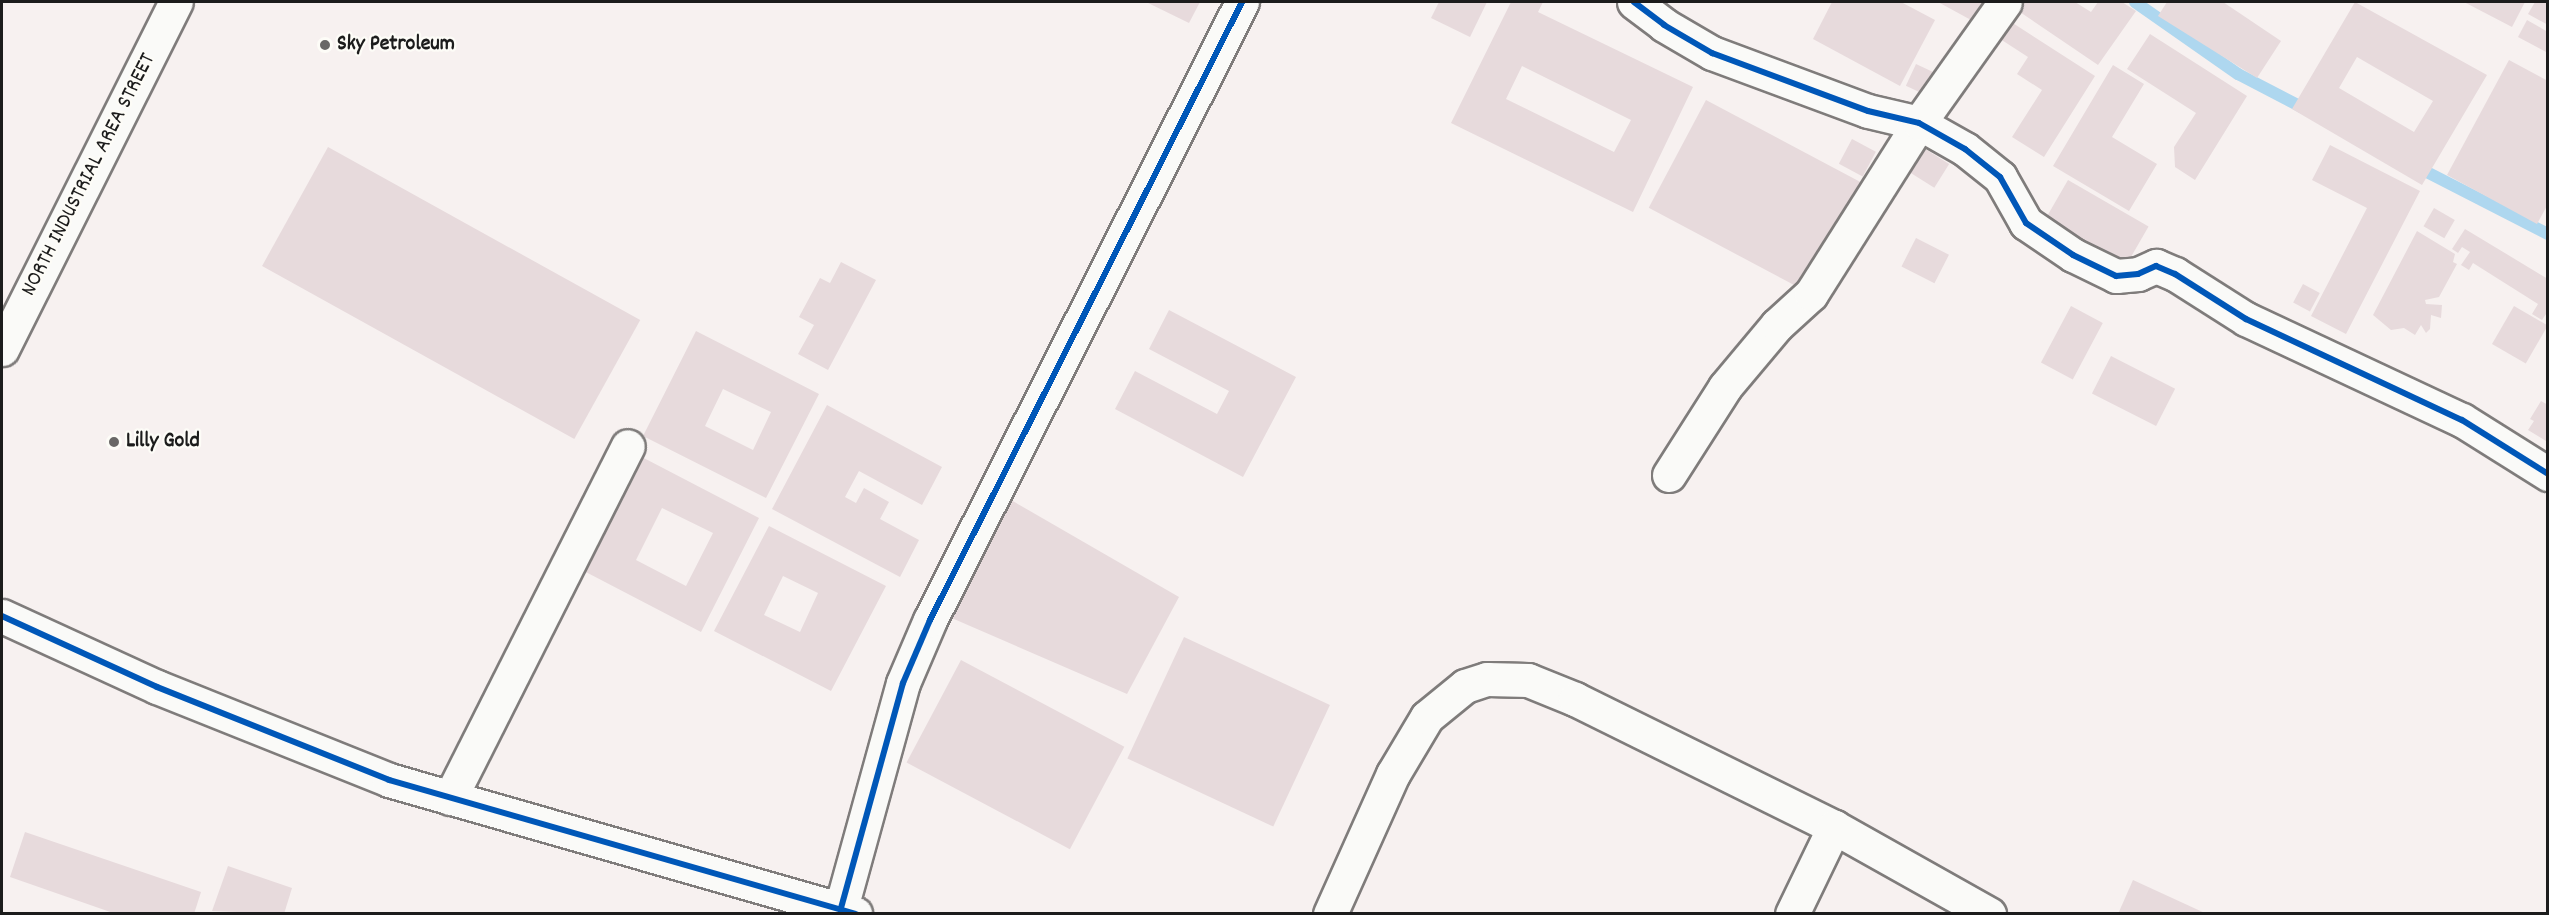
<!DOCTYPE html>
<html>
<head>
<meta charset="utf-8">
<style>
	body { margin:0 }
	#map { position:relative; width:2549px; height:915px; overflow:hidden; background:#f7f1f0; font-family:Dekko,sans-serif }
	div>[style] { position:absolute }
	.stream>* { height:12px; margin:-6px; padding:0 6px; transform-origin:6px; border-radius:6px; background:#aed7ef }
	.building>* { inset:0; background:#e7dadc; transform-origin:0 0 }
	.roads { filter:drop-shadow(2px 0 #7f7c7b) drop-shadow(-2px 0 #7f7c7b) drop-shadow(0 2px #7f7c7b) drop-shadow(0 -2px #7f7c7b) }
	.minor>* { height:33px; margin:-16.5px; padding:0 16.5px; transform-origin:16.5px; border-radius:16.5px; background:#fafaf8 }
	.secondary>* { height:33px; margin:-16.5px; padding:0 16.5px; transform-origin:16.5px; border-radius:16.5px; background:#fafaf8 }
	.cycleway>* { height:6px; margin:-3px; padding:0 3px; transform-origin:3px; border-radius:3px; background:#0057b8 }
	.dots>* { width:16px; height:16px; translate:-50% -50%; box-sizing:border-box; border:3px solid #fdfcf7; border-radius:50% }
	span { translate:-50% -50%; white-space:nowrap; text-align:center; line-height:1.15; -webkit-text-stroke:4.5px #fdfcf7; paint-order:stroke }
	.poi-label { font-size:22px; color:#1c1c1c; font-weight:700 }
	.left { translate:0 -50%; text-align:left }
	.street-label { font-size:22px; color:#1c1c1c }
	.frame { position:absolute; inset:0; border:3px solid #1c1c1c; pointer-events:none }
</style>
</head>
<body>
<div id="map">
	<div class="stream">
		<div style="left:2135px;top:2px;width:126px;rotate:35deg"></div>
		<div style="left:2238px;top:74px;width:80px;rotate:27.5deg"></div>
		<div style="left:2415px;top:166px;width:149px;rotate:27.1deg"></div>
	</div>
	<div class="building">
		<div style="clip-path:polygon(1146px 2px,1200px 2px,1189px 23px)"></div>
		<div style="clip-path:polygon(1439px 2px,1487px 2px,1470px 37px,1431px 18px)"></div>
		<div style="clip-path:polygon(evenodd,1511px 2px,1543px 2px,1538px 12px,1693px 87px,1633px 212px,1451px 123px,1511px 2px,1522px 66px,1631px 120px,1614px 152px,1506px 99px,1522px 66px)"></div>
		<div style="clip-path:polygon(1832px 2px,1901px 2px,1935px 20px,1900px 86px,1813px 39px)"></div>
		<div style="clip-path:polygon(1938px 2px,1982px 2px,1971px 20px)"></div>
		<div style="clip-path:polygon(2014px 2px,2075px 2px,2091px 12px,2098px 2px,2122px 2px,2136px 11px,2098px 65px,2011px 6px)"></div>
		<div style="clip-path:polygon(2167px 2px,2223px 2px,2281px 41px,2257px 78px,2158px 16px)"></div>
		<div style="clip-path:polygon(evenodd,2355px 2px,2487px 75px,2422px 185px,2292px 109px,2355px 2px,2357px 57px,2433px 101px,2414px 132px,2339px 88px,2357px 57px)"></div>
		<div style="clip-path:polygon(2464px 2px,2525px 2px,2512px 27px)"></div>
		<div style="clip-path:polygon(2535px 2px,2548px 2px,2548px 25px,2528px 14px)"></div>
		<div style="clip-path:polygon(2005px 18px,2095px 76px,2044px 157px,2012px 137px,2042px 90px,2017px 74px,2028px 57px,1994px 35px)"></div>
		<div style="clip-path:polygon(2527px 20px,2548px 32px,2548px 53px,2518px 37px)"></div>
		<div style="clip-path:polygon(2150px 34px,2247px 96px,2195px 180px,2175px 167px,2174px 147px,2196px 113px,2127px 69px)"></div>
		<div style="clip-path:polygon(2509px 60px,2548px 81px,2548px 204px,2537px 224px,2447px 175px)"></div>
		<div style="left:1916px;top:64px;width:23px;height:24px;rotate:25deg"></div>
		<div style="clip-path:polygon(2113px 65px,2144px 84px,2112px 137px,2157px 164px,2129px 211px,2053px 166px)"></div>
		<div style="left:1706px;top:100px;width:177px;height:122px;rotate:28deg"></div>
		<div style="left:1852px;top:139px;width:27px;height:28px;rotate:28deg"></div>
		<div style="clip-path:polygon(2330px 145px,2420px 191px,2346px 334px,2311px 316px,2367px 208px,2312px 180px)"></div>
		<div style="left:328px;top:147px;width:357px;height:136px;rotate:29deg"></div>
		<div style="left:1922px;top:147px;width:32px;height:28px;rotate:32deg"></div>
		<div style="left:2068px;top:180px;width:93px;height:48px;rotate:30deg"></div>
		<div style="left:2434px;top:208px;width:24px;height:21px;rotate:30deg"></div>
		<div style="clip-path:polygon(2465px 229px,2548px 279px,2548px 311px,2542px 320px,2532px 314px,2538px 304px,2473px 263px,2469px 270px,2461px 265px,2470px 252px,2462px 247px,2458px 253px,2452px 249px)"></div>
		<div style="clip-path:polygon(2417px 231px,2455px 254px,2453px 262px,2457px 264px,2439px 297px,2425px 300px,2426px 304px,2442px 305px,2441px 318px,2431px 315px,2430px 329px,2426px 333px,2421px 325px,2415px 335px,2404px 328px,2391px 330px,2373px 315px)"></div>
		<div style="left:1916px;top:238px;width:37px;height:32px;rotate:27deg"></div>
		<div style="clip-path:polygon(841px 262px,876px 280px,828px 370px,798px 354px,814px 325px,799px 317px,820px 278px,830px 283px)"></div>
		<div style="left:2303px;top:284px;width:19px;height:21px;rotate:28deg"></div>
		<div style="left:2071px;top:306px;width:36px;height:64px;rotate:28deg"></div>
		<div style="left:2514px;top:306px;width:39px;height:44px;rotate:30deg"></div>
		<div style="clip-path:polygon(1169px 310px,1296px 377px,1243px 477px,1115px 409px,1135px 371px,1217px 414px,1229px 391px,1149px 349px)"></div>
		<div style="clip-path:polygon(evenodd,696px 331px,819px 394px,766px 498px,643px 436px,696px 331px,723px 389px,771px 412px,753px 450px,705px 426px,723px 389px)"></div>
		<div style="left:2111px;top:356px;width:72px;height:42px;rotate:27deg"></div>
		<div style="clip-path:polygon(2541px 401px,2548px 405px,2546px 441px,2528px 430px,2534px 421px,2530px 419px)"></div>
		<div style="clip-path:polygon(827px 405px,942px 467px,922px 505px,859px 471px,845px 497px,856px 503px,864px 488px,889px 502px,880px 519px,919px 540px,900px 577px,772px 509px)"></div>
		<div style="clip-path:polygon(evenodd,638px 455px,759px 518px,701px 632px,580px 569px,638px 455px,662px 508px,713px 533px,686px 586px,636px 560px,662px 508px)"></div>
		<div style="clip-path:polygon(1004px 496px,1179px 597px,1127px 694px,947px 616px)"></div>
		<div style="clip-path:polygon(evenodd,769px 526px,886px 586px,831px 691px,714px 631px,769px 526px,783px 576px,818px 593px,800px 632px,764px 615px,783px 576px)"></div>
		<div style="left:1184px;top:637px;width:161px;height:134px;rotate:25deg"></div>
		<div style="left:961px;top:660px;width:185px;height:116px;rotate:28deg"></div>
		<div style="clip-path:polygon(25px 832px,201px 892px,194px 914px,116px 914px,10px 877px)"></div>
		<div style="clip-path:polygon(228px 866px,292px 888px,284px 914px,212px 911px)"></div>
		<div style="clip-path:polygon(2133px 880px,2207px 914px,2118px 914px)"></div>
	</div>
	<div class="roads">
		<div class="minor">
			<div style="left:1634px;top:2px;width:38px;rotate:37deg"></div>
			<div style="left:1664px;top:25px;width:56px;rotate:30.3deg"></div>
			<div style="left:1712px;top:53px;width:166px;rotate:20.4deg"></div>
			<div style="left:1868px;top:111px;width:52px;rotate:13.2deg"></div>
			<div style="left:1919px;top:123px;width:53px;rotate:29.5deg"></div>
			<div style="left:1965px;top:149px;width:45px;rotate:38.7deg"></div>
			<div style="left:2000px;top:177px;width:53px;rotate:60.5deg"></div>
			<div style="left:2026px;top:223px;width:57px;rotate:34.2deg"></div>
			<div style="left:2073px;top:255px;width:48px;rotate:26deg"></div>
			<div style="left:2116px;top:276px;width:22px;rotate:-5deg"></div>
			<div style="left:2138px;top:274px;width:20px;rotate:-24deg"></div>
			<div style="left:2156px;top:266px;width:21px;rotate:23deg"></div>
			<div style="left:2175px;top:274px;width:84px;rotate:32.4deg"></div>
			<div style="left:2246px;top:319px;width:238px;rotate:25.1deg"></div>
			<div style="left:2462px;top:420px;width:102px;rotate:32.1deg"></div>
			<div style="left:1669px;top:475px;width:104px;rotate:-57.5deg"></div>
			<div style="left:1725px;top:387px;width:81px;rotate:-50deg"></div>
			<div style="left:1777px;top:325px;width:46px;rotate:-42.4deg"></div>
			<div style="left:1811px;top:294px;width:202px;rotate:-57.7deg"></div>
			<div style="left:1919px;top:123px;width:148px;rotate:-54.6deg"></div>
			<div style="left:2px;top:616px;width:170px;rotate:24.6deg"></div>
			<div style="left:157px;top:687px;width:250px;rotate:21.8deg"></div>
			<div style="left:389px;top:780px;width:485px;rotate:16deg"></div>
			<div style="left:450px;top:798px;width:394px;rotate:-63.2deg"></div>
			<div style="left:841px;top:908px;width:233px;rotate:-74.6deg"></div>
			<div style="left:903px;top:683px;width:69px;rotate:-66.8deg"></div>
			<div style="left:930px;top:620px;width:692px;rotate:-63.21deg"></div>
			<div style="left:1330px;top:914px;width:154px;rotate:-65.8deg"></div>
			<div style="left:1393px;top:774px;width:66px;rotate:-59.2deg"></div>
			<div style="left:1427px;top:717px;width:49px;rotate:-39.2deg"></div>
			<div style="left:1465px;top:686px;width:23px;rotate:-18deg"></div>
			<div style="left:1487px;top:679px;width:41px;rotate:1.4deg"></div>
			<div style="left:1528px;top:680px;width:51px;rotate:22deg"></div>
			<div style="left:1575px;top:699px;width:289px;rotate:26.3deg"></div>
			<div style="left:1834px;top:827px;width:178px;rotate:29.3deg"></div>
			<div style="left:1792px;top:914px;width:97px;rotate:-64.2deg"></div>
		</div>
		<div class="secondary">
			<div style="left:2px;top:349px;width:388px;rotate:-63.4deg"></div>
		</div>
	</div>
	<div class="cycleway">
		<div style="left:1634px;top:2px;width:38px;rotate:37deg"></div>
		<div style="left:1664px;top:25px;width:56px;rotate:30.3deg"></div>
		<div style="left:1712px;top:53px;width:166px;rotate:20.4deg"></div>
		<div style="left:1868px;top:111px;width:52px;rotate:13.2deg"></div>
		<div style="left:1919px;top:123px;width:53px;rotate:29.5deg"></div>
		<div style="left:1965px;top:149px;width:45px;rotate:38.7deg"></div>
		<div style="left:2000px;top:177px;width:53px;rotate:60.5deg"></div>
		<div style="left:2026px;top:223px;width:57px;rotate:34.2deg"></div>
		<div style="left:2073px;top:255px;width:48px;rotate:26deg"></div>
		<div style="left:2116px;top:276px;width:22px;rotate:-5deg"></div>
		<div style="left:2138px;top:274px;width:20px;rotate:-24deg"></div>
		<div style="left:2156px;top:266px;width:21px;rotate:23deg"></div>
		<div style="left:2175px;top:274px;width:84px;rotate:32.4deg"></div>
		<div style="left:2246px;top:319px;width:238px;rotate:25.1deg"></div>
		<div style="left:2462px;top:420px;width:102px;rotate:32.1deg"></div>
		<div style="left:2px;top:616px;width:170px;rotate:24.6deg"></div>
		<div style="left:157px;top:687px;width:250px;rotate:21.8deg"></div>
		<div style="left:389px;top:780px;width:485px;rotate:16deg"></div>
		<div style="left:841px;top:908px;width:233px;rotate:-74.6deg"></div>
		<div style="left:903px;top:683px;width:69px;rotate:-66.8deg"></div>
		<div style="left:930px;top:620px;width:692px;rotate:-63.21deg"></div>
	</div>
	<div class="dots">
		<div style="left:325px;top:45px;background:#696766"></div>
		<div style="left:114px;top:442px;background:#696766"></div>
	</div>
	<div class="poi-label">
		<span class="left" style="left:337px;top:45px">Sky Petroleum</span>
		<span class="left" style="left:126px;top:442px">Lilly Gold</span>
	</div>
	<div class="street-label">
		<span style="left:89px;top:175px;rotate:-63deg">NORTH INDUSTRIAL AREA STREET</span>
	</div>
	<div class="frame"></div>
</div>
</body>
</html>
